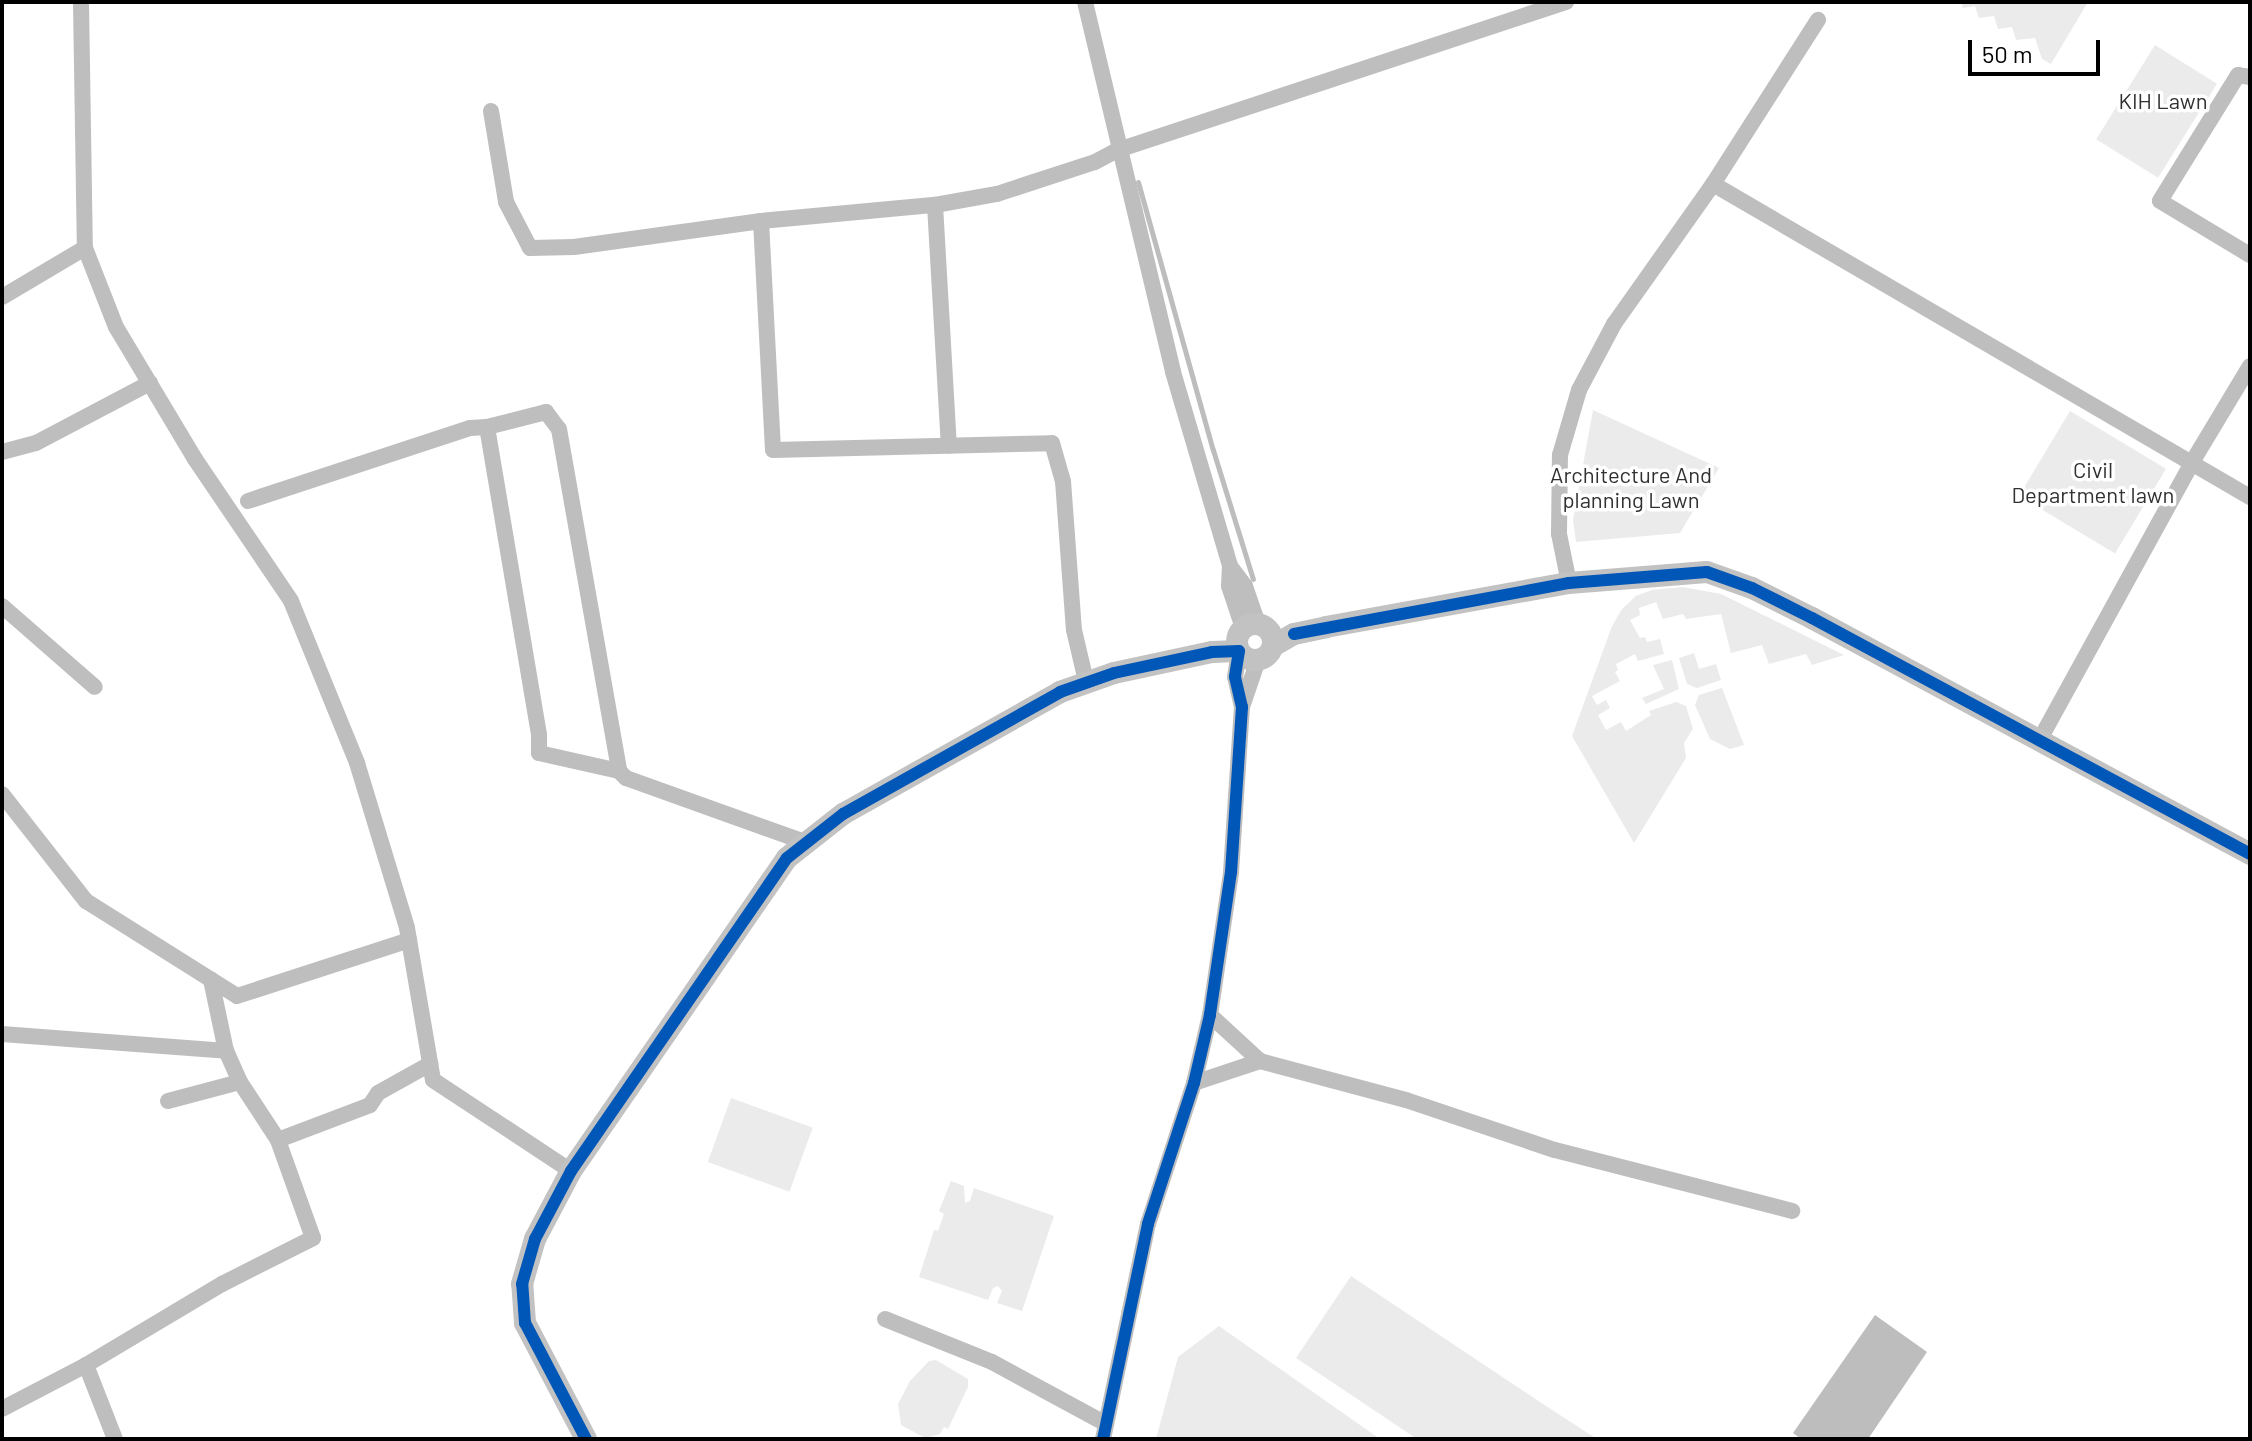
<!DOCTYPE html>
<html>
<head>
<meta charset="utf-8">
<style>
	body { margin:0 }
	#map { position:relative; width:2252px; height:1441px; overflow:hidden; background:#fff; font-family:Barlow,sans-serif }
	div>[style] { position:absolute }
	.green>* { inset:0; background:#ebebeb; transform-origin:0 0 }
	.water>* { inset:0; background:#bdbdbd }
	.stream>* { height:5px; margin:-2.5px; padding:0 2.5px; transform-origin:2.5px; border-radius:2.5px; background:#bdbdbd }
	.street>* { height:16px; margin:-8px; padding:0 8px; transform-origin:8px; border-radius:8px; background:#bebebe }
	.secondary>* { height:22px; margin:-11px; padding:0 11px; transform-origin:11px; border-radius:11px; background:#c2c2c2 }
	.secondary>.ring { margin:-11px; padding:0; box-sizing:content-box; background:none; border:22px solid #c2c2c2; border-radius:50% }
	.cycleway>* { height:12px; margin:-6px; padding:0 6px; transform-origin:6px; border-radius:6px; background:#0057b8 }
	span { translate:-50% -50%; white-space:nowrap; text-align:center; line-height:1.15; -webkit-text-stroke:7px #fff; paint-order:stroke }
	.park-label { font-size:22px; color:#313131 }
	.frame { position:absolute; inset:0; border:4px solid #000; pointer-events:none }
	.scale { position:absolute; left:1968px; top:40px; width:132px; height:36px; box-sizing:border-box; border:4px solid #000; border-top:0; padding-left:10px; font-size:24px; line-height:28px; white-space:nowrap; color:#000; -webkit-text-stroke:6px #fff; paint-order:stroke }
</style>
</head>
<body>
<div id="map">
	<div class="green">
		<div style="clip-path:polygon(1961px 2px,2088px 2px,2051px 64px,2042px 59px,2035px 38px,2016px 40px,2012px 27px,1998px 29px,1994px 16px,1979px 18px,1975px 6px,1963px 8px)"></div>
		<div style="left:2155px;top:45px;width:73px;height:111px;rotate:32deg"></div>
		<div style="clip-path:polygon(1593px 410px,1719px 468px,1680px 533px,1576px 542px,1573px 520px)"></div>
		<div style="left:2070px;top:411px;width:112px;height:99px;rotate:31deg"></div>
		<div style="clip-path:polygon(1683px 587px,1721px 594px,1844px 655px,1812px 665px,1806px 654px,1769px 664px,1762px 645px,1731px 653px,1721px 614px,1686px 619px,1683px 614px,1663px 619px,1656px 602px,1639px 608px,1640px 615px,1630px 620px,1640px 638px,1645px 637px,1647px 642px,1660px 639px,1664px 654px,1638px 661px,1635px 654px,1616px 664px,1618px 670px,1615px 672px,1620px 681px,1592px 696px,1597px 705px,1606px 700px,1610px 708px,1598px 715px,1606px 730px,1621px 722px,1626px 731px,1651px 715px,1649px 711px,1676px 702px,1686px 706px,1693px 729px,1684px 743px,1686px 758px,1634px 843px,1572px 736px,1612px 626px,1622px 609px,1636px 596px,1652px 590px)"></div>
		<div style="clip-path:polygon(1694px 653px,1699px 669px,1716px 664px,1721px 680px,1697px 688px,1687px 684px,1679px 658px)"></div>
		<div style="clip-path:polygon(1672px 660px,1679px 689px,1646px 704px,1642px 698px,1664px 689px,1653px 665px)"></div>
		<div style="clip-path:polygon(1722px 688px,1744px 745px,1730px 749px,1710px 739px,1695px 705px,1699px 695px)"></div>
		<div style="left:731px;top:1098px;width:87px;height:68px;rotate:20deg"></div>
		<div style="clip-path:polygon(951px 1181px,964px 1186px,965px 1203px,970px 1201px,974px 1188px,1054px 1216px,1022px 1311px,997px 1303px,1002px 1291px,998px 1286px,993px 1288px,988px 1300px,919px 1277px,934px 1230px,938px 1231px,944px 1214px,939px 1211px)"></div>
		<div style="clip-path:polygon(1351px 1276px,1543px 1404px,1597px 1439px,1417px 1439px,1296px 1358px)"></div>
		<div style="clip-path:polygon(1219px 1326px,1380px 1439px,1156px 1439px,1178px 1357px)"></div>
		<div style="clip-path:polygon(936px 1360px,968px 1379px,968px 1387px,948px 1429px,944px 1427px,940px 1434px,925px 1438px,901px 1425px,898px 1404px,910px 1381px,929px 1361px)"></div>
	</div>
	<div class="water">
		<div style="clip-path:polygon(1875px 1315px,1927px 1352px,1868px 1439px,1801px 1439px,1793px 1433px)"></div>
	</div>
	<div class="stream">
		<div style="left:1138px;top:182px;width:278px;rotate:74.4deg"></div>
		<div style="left:1213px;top:450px;width:135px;rotate:72.8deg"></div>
	</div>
	<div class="street">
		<div style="left:81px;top:2px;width:246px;rotate:89.1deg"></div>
		<div style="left:85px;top:248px;width:85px;rotate:68.6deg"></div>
		<div style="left:116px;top:327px;width:154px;rotate:59.1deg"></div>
		<div style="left:195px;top:459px;width:171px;rotate:55.9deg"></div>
		<div style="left:291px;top:601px;width:175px;rotate:67.8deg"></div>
		<div style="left:357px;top:763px;width:172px;rotate:73.1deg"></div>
		<div style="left:407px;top:928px;width:154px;rotate:80.3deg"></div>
		<div style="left:433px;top:1080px;width:165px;rotate:33.4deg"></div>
		<div style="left:1085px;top:2px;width:380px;rotate:76.6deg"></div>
		<div style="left:1173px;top:372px;width:202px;rotate:73.6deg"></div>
		<div style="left:1230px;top:566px;width:20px;rotate:93deg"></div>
		<div style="left:1229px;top:586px;width:44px;rotate:71.6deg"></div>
		<div style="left:2250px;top:77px;width:12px;rotate:-171deg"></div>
		<div style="left:2238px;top:75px;width:148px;rotate:121.8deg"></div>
		<div style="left:2160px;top:201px;width:105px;rotate:31deg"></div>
		<div style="left:491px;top:111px;width:92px;rotate:80.6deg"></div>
		<div style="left:506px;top:202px;width:52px;rotate:62.4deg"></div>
		<div style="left:530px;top:248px;width:44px;rotate:-1.3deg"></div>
		<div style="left:574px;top:247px;width:189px;rotate:-7.9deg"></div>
		<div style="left:761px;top:221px;width:175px;rotate:-5.3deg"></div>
		<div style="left:935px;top:205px;width:63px;rotate:-10.1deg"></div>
		<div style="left:997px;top:194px;width:103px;rotate:-18.1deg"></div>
		<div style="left:1095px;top:162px;width:26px;rotate:-28deg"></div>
		<div style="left:1118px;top:150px;width:472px;rotate:-18.3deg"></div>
		<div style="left:1713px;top:184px;width:195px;rotate:-57.4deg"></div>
		<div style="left:935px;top:205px;width:241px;rotate:86.7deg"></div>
		<div style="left:761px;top:221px;width:229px;rotate:87deg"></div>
		<div style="left:773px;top:450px;width:279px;rotate:-1.4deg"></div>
		<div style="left:1052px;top:443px;width:40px;rotate:74deg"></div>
		<div style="left:1063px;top:481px;width:149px;rotate:85.8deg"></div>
		<div style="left:1074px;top:630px;width:52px;rotate:76.8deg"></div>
		<div style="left:2px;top:297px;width:96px;rotate:-30.6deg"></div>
		<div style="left:487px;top:427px;width:312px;rotate:80.4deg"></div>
		<div style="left:539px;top:735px;width:18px;rotate:90deg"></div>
		<div style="left:539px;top:753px;width:82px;rotate:12.7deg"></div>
		<div style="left:619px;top:771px;width:10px;rotate:45deg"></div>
		<div style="left:626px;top:778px;width:190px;rotate:19.7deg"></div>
		<div style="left:2px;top:452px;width:35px;rotate:-15deg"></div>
		<div style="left:36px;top:443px;width:129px;rotate:-27.8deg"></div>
		<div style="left:248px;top:501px;width:234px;rotate:-18.2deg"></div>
		<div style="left:470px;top:428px;width:17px;rotate:-3deg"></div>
		<div style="left:487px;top:427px;width:61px;rotate:-14.3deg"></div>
		<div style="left:546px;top:412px;width:21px;rotate:53deg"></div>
		<div style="left:559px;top:429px;width:347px;rotate:80deg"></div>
		<div style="left:1230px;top:566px;width:25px;rotate:53deg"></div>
		<div style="left:1245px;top:586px;width:40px;rotate:71.1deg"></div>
		<div style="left:1569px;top:583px;width:50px;rotate:-101.5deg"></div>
		<div style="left:1559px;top:534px;width:79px;rotate:-89.3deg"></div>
		<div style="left:1560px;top:455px;width:68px;rotate:-73.7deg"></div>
		<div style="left:1579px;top:390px;width:75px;rotate:-62.1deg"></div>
		<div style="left:1614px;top:324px;width:171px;rotate:-54.7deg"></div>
		<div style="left:1713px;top:184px;width:622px;rotate:30.24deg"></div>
		<div style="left:2px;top:606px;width:123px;rotate:41.1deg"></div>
		<div style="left:1242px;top:707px;width:50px;rotate:-71.2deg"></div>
		<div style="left:2039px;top:741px;width:316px;rotate:-61.2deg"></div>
		<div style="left:2191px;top:464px;width:114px;rotate:-59deg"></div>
		<div style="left:2px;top:794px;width:136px;rotate:51.9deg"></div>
		<div style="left:86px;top:901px;width:178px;rotate:32.2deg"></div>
		<div style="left:237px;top:996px;width:181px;rotate:-18deg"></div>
		<div style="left:1210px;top:1015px;width:68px;rotate:42.6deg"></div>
		<div style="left:1260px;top:1061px;width:151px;rotate:15deg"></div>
		<div style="left:1406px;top:1100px;width:157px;rotate:18.6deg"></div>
		<div style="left:1555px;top:1150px;width:245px;rotate:14.4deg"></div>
		<div style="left:2px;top:1034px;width:225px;rotate:4.3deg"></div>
		<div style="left:1194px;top:1083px;width:70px;rotate:-18.4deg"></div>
		<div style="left:168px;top:1101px;width:74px;rotate:-14.8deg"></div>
		<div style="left:278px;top:1140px;width:98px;rotate:-20.8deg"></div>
		<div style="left:370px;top:1105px;width:14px;rotate:-56deg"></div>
		<div style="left:378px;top:1093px;width:60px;rotate:-29.1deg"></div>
		<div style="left:885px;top:1319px;width:115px;rotate:21.9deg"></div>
		<div style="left:992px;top:1362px;width:130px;rotate:28.5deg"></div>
		<div style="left:86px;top:1365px;width:79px;rotate:68.6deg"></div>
		<div style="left:2px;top:1409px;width:95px;rotate:-27.6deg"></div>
		<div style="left:86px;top:1365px;width:158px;rotate:-30.8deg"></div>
		<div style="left:222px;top:1284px;width:102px;rotate:-26.8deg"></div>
		<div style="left:313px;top:1238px;width:104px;rotate:-109.7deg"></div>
		<div style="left:278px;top:1140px;width:69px;rotate:-123.2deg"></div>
		<div style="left:240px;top:1082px;width:34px;rotate:-114deg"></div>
		<div style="left:226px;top:1051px;width:73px;rotate:-101.9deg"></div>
		<div style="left:1103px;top:1439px;width:220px;rotate:-78.2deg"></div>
		<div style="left:1148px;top:1224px;width:148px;rotate:-71.9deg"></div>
		<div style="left:1194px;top:1083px;width:70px;rotate:-76.8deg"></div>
		<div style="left:1210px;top:1015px;width:145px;rotate:-81.6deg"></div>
		<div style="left:1231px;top:872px;width:165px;rotate:-86.2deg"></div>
		<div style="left:1242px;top:707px;width:31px;rotate:-103deg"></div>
		<div style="left:1235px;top:677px;width:26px;rotate:-81deg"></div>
	</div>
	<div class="secondary">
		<div class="ring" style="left:1237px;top:624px;width:14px;height:14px"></div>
		<div style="left:1273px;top:646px;width:24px;rotate:-30deg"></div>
		<div style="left:1294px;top:634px;width:33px;rotate:-12deg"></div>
		<div style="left:1326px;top:627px;width:247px;rotate:-10.3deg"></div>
		<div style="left:1569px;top:583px;width:138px;rotate:-4.6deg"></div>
		<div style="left:1707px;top:572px;width:48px;rotate:19.6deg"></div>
		<div style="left:1752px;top:588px;width:67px;rotate:26.6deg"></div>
		<div style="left:1812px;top:618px;width:498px;rotate:28.3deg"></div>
		<div style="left:586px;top:1439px;width:131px;rotate:-117.7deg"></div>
		<div style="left:525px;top:1323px;width:39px;rotate:-94deg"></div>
		<div style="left:522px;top:1284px;width:47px;rotate:-73.9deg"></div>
		<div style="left:535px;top:1239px;width:77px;rotate:-62.1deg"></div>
		<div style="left:571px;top:1171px;width:380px;rotate:-55.4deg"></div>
		<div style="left:787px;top:858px;width:71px;rotate:-38.2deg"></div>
		<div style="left:843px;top:814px;width:249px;rotate:-29.3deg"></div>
		<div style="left:1060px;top:692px;width:57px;rotate:-19.4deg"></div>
		<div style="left:1114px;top:673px;width:100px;rotate:-12.1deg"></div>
		<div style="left:1212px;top:652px;width:27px;rotate:-2deg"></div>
	</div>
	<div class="cycleway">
		<div style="left:1294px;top:634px;width:280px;rotate:-10.5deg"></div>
		<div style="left:1569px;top:583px;width:138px;rotate:-4.6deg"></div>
		<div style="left:1707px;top:572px;width:48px;rotate:19.6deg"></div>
		<div style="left:1752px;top:588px;width:67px;rotate:26.6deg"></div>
		<div style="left:1812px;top:618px;width:498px;rotate:28.3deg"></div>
		<div style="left:586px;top:1439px;width:131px;rotate:-117.7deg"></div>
		<div style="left:525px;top:1323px;width:39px;rotate:-94deg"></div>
		<div style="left:522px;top:1284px;width:47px;rotate:-73.9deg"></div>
		<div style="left:535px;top:1239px;width:77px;rotate:-62.1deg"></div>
		<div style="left:571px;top:1171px;width:380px;rotate:-55.4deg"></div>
		<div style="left:787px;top:858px;width:71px;rotate:-38.2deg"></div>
		<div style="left:843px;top:814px;width:249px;rotate:-29.3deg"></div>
		<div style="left:1060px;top:692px;width:57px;rotate:-19.4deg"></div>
		<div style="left:1114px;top:673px;width:100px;rotate:-12.1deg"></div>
		<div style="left:1212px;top:652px;width:27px;rotate:-2deg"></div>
		<div style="left:1239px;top:651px;width:26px;rotate:99deg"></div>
		<div style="left:1235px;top:677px;width:31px;rotate:77deg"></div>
		<div style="left:1242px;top:707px;width:165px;rotate:93.8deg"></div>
		<div style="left:1231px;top:872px;width:145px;rotate:98.4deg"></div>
		<div style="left:1210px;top:1015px;width:70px;rotate:103.2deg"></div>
		<div style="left:1194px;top:1083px;width:148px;rotate:108.1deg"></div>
		<div style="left:1148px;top:1224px;width:220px;rotate:101.8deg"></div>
	</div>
	<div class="park-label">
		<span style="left:2163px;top:101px">KIH Lawn</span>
		<span style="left:2093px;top:482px">Civil<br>Department lawn</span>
		<span style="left:1631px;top:487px">Architecture And<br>planning Lawn</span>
	</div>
	<div class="frame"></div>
	<div class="scale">50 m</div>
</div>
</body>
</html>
